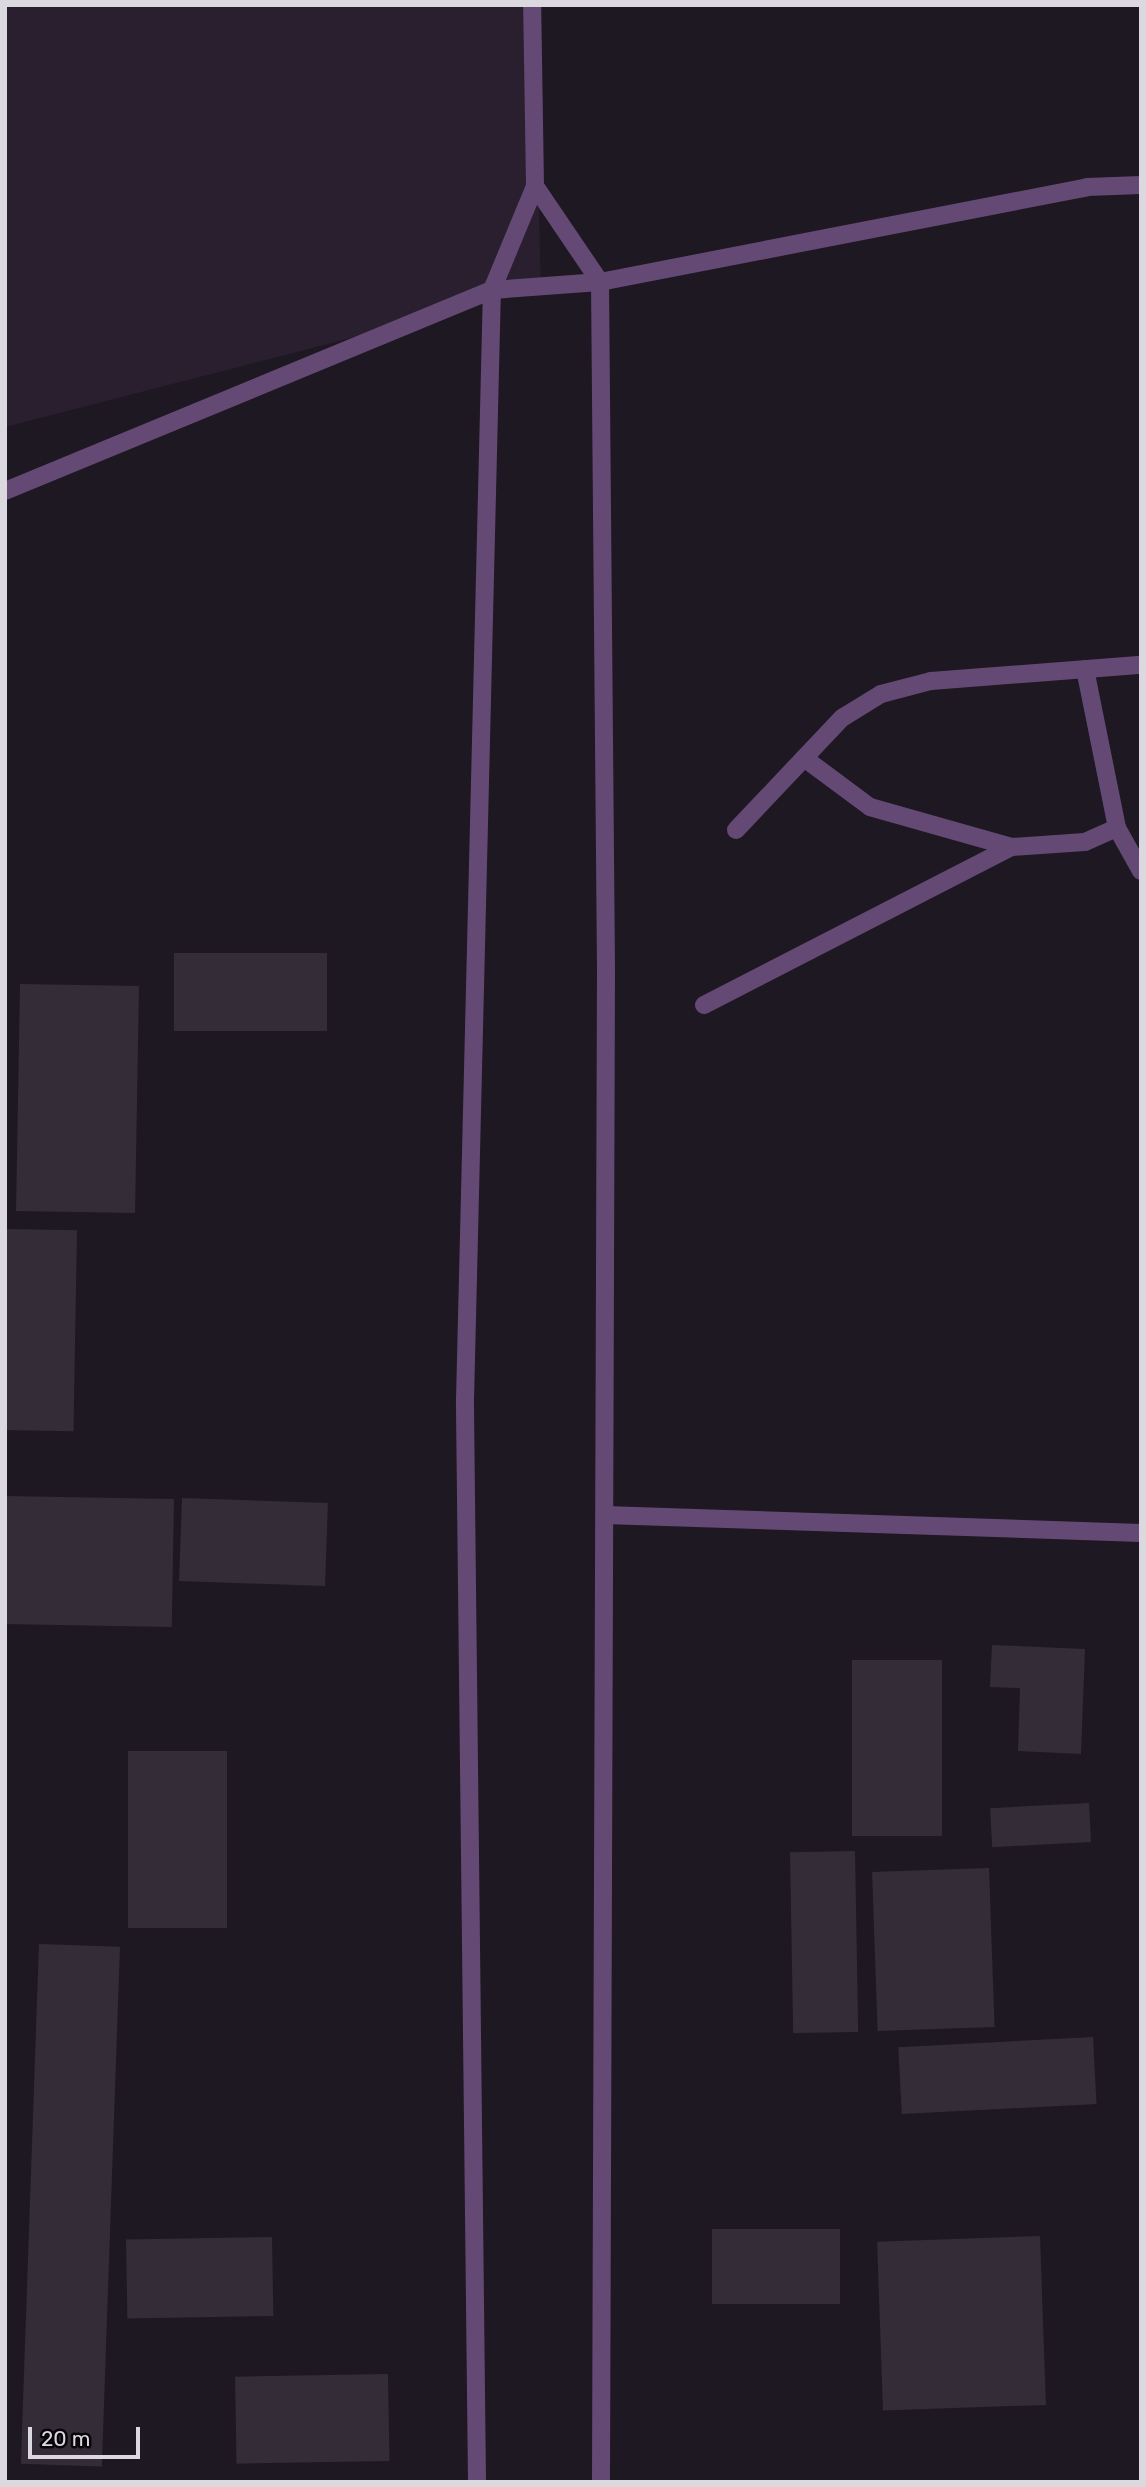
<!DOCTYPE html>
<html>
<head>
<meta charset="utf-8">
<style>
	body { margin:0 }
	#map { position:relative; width:1146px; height:2487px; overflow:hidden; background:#1e1822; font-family:Rubik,sans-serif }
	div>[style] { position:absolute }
	.built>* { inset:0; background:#291f2f }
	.building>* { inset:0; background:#342d38; transform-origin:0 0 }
	.minor>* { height:18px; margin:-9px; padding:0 9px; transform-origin:9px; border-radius:9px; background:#654975 }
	span { translate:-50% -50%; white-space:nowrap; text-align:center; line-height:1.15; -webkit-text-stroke:5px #070509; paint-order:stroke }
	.frame { position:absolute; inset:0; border:7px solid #dcd8df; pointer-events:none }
	.scale { position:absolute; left:28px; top:2427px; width:112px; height:32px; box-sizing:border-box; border:4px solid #dcd8df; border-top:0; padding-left:9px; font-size:21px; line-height:24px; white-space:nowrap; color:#dcd8df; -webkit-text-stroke:5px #070509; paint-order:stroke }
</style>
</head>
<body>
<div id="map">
	<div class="built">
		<div style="clip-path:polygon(5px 5px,534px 5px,541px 289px,5px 427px)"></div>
	</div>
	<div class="building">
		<div style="left:174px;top:953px;width:153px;height:78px"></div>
		<div style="left:20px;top:984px;width:119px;height:227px;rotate:1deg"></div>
		<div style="left:5px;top:1229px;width:72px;height:201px;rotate:1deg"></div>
		<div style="left:5px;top:1496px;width:169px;height:128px;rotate:1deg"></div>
		<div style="left:182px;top:1498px;width:146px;height:83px;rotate:2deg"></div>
		<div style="clip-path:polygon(992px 1645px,1085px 1649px,1081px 1754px,1018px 1751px,1020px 1688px,990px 1687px)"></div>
		<div style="left:852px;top:1660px;width:90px;height:176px"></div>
		<div style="left:128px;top:1751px;width:99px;height:177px"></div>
		<div style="left:1089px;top:1803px;width:39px;height:99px;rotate:87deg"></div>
		<div style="left:855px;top:1851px;width:181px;height:65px;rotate:89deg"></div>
		<div style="left:989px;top:1868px;width:159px;height:117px;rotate:88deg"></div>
		<div style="left:39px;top:1944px;width:81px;height:520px;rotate:2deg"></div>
		<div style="left:1093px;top:2037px;width:67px;height:195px;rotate:87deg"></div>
		<div style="left:712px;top:2229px;width:128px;height:75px"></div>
		<div style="left:1040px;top:2236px;width:169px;height:163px;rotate:88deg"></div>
		<div style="left:272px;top:2237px;width:79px;height:146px;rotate:89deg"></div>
		<div style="left:388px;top:2374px;width:87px;height:153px;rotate:89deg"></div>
	</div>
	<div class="minor">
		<div style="left:535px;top:186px;width:116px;rotate:55.9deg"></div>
		<div style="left:600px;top:282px;width:688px;rotate:89.5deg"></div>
		<div style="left:606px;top:970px;width:1512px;rotate:90.19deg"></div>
		<div style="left:5px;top:491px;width:527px;rotate:-22.43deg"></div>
		<div style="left:492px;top:290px;width:108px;rotate:-4.2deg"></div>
		<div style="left:600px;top:282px;width:496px;rotate:-11deg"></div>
		<div style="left:1087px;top:187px;width:54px;rotate:-2.1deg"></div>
		<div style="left:1085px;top:669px;width:162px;rotate:78.6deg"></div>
		<div style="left:1117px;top:828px;width:49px;rotate:60.8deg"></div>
		<div style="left:804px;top:758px;width:82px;rotate:36.6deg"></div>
		<div style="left:870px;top:807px;width:147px;rotate:15.8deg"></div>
		<div style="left:1011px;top:847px;width:74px;rotate:-3.9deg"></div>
		<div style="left:1085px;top:842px;width:35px;rotate:-24deg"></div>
		<div style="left:736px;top:830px;width:154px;rotate:-46.6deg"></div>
		<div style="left:842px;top:718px;width:46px;rotate:-31.6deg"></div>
		<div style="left:881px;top:694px;width:52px;rotate:-14.6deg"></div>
		<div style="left:931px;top:681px;width:211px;rotate:-4.4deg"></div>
		<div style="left:704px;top:1005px;width:345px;rotate:-27.2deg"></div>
		<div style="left:605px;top:1515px;width:536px;rotate:1.92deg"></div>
		<div style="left:477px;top:2482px;width:1082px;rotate:-90.64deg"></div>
		<div style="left:465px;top:1400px;width:1110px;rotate:-88.61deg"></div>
		<div style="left:492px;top:290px;width:113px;rotate:-67.5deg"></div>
		<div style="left:535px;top:186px;width:181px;rotate:-90.9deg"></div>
	</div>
	<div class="frame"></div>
	<div class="scale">20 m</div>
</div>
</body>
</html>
